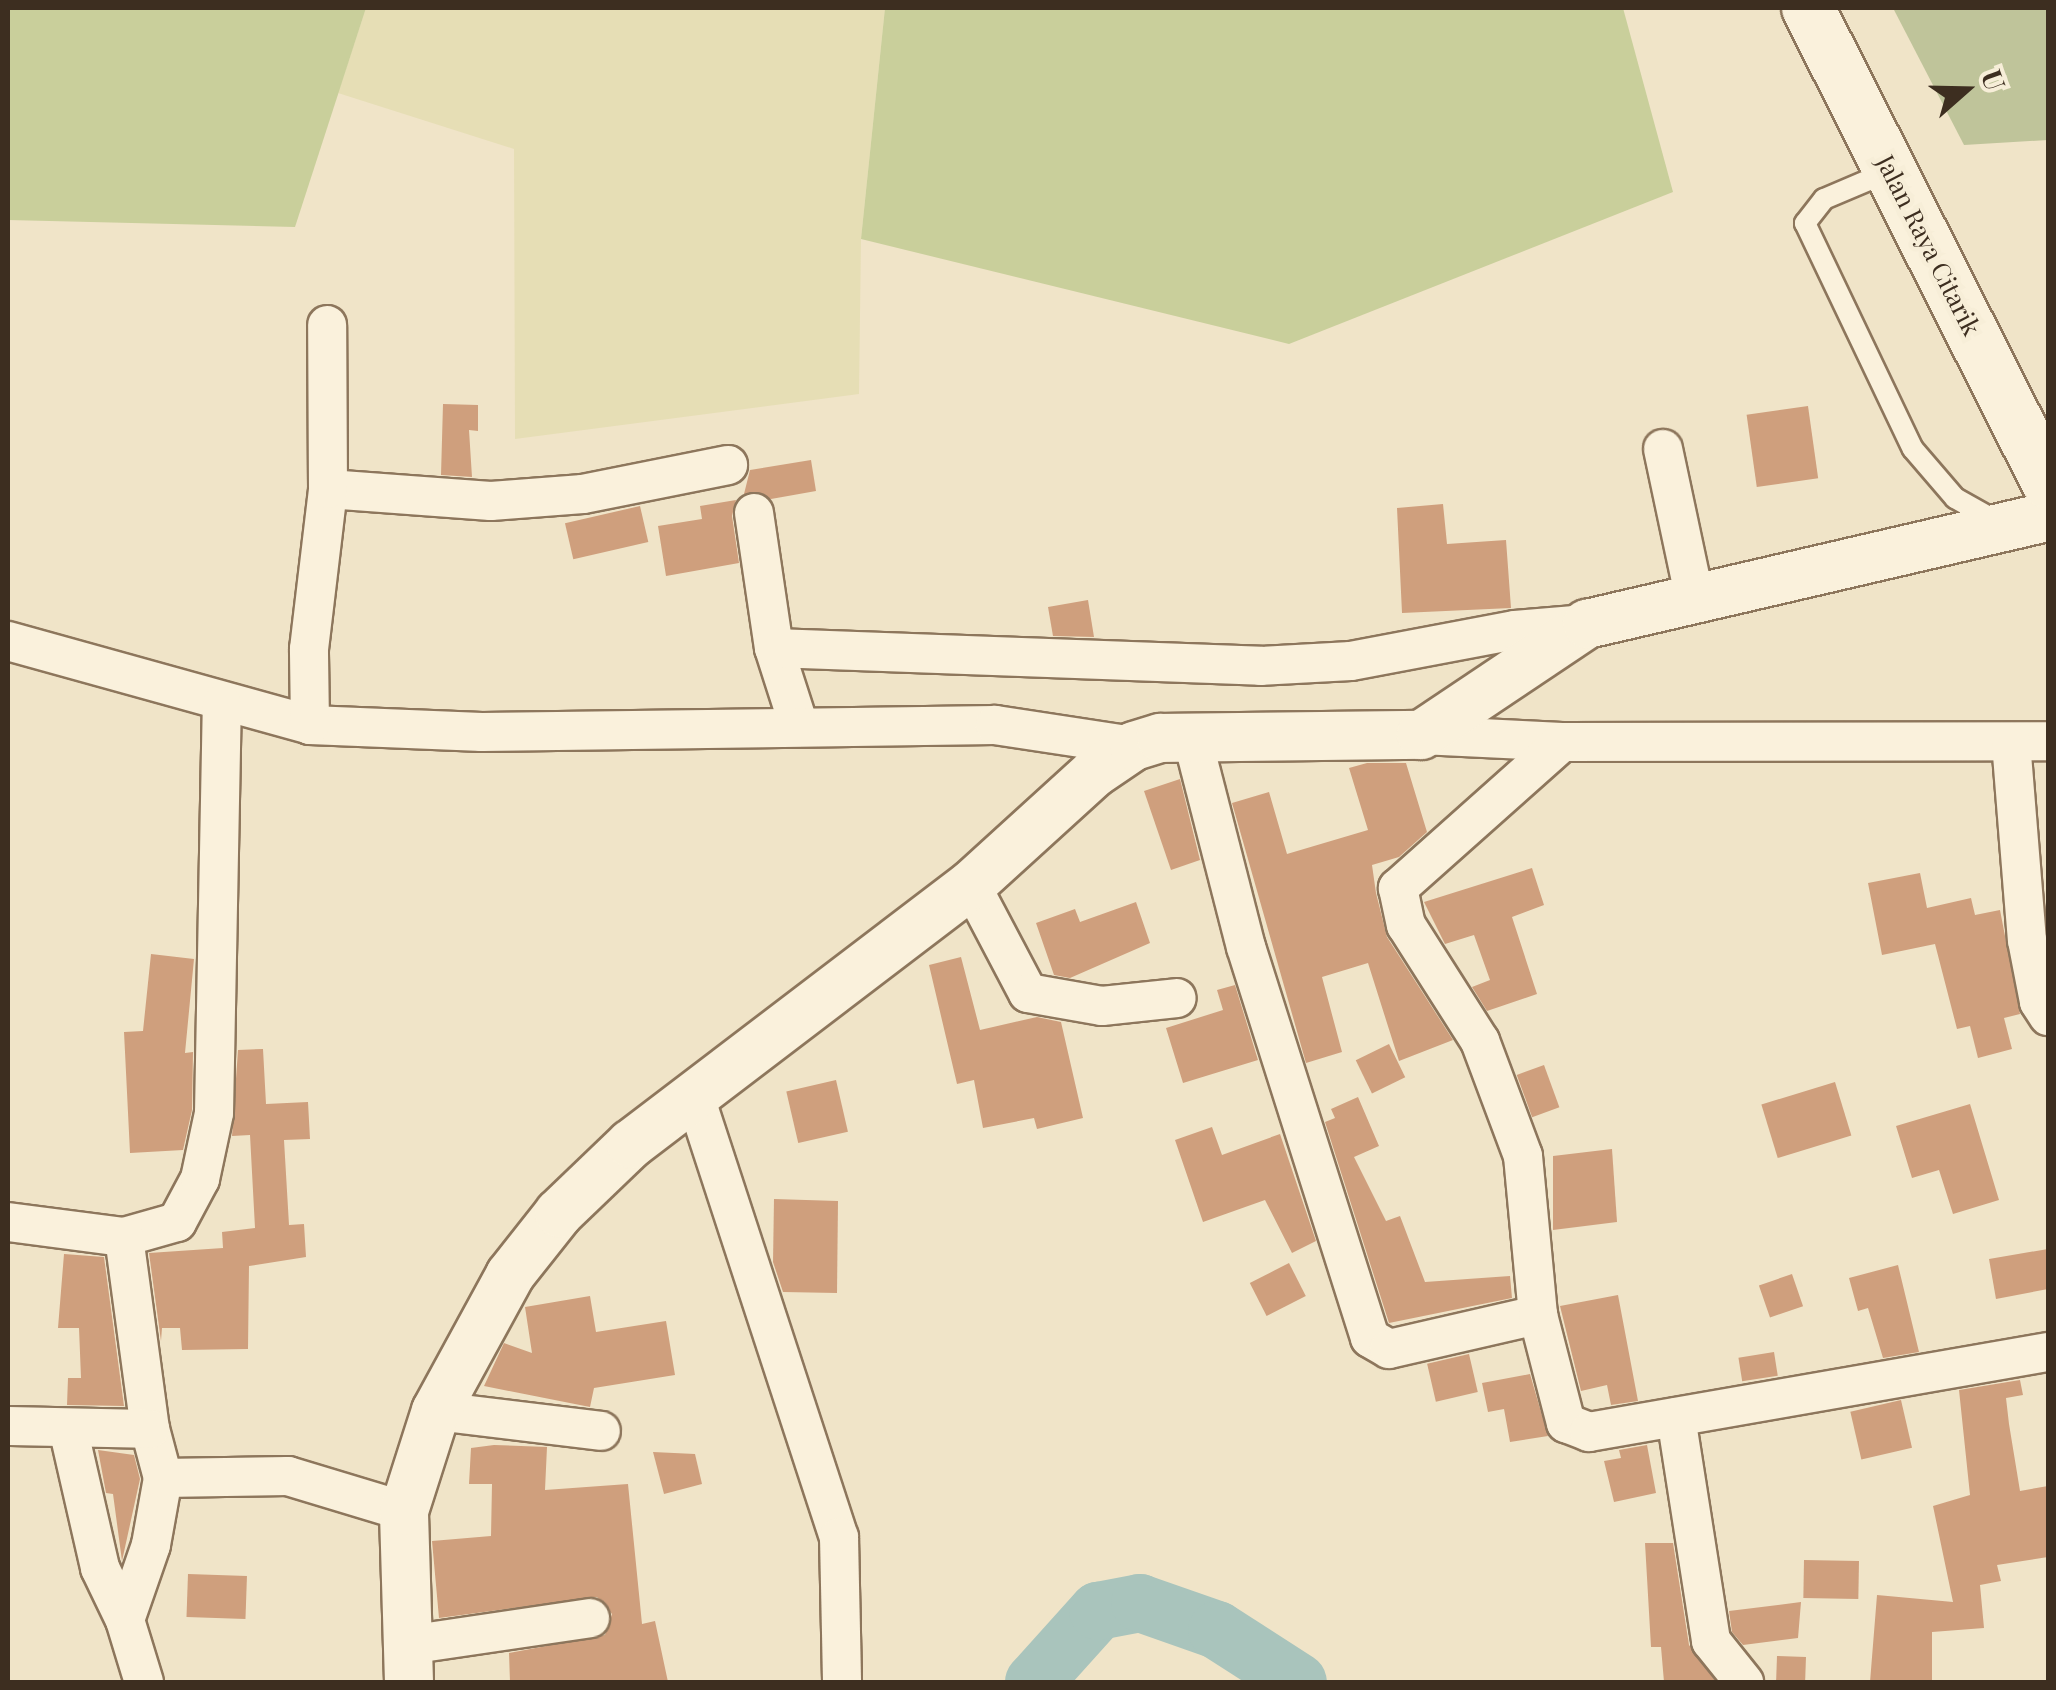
<!DOCTYPE html>
<html>
<head>
<meta charset="utf-8">
<style>
	body { margin:0 }
	#map { position:relative; width:2056px; height:1690px; overflow:hidden; background:#f0e4c8; font-family:"Playfair Display",serif }
	div>[style] { position:absolute }
	.farmland>* { inset:0; background:#e6deb5 }
	.green>* { inset:0; background:#c9cf9b }
	.cemetery>* { inset:0; background:#bfc49a }
	.river>* { height:58px; margin:-29px; padding:0 29px; transform-origin:29px; border-radius:29px; background:#a9c4bc }
	.building>* { inset:0; background:#cf9f7d; transform-origin:0 0 }
	.roads { filter:drop-shadow(2px 0 #8d765c) drop-shadow(-2px 0 #8d765c) drop-shadow(0 2px #8d765c) drop-shadow(0 -2px #8d765c) }
	.service>* { height:20px; margin:-10px; padding:0 10px; transform-origin:10px; border-radius:10px; background:#faf1dc }
	.minor>* { height:38px; margin:-19px; padding:0 19px; transform-origin:19px; border-radius:19px; background:#faf1dc }
	.tertiary>* { height:48px; margin:-24px; padding:0 24px; transform-origin:24px; border-radius:24px; background:#faf1dc }
	.secondary>* { height:52px; margin:-26px; padding:0 26px; transform-origin:26px; border-radius:26px; background:#faf1dc }
	span { translate:-50% -50%; white-space:nowrap; text-align:center; line-height:1.15; -webkit-text-stroke:9px #f7eed8; paint-order:stroke }
	.street-label { font-size:25px; color:#3d2e20 }
	.frame { position:absolute; inset:0; border:10px solid #3d2e20; pointer-events:none }
	.north { position:absolute; left:1916px; top:40px; width:100px; height:100px; -webkit-text-stroke:8px #f7eed8; paint-order:stroke; rotate:70deg; font-size:28px; font-weight:700; line-height:40px; text-align:center; color:#3d2e20 }
	.north::after { content:''; display:block; margin:auto; width:35px; height:45px; background:#3d2e20; clip-path:polygon(50% 0,100% 100%,50% 72%,0 100%) }
</style>
</head>
<body>
<div id="map">
	<div class="farmland">
		<div style="clip-path:polygon(366px 8px,885px 8px,861px 239px,859px 394px,515px 439px,514px 149px,338px 93px)"></div>
	</div>
	<div class="green">
		<div style="clip-path:polygon(8px 8px,366px 8px,295px 227px,8px 220px)"></div>
		<div style="clip-path:polygon(885px 8px,1623px 8px,1673px 192px,1289px 344px,861px 239px)"></div>
	</div>
	<div class="cemetery">
		<div style="clip-path:polygon(1893px 8px,2048px 8px,2048px 140px,1964px 145px)"></div>
	</div>
	<div class="river">
		<div style="left:1034px;top:1682px;width:96px;rotate:-48deg"></div>
		<div style="left:1098px;top:1611px;width:43px;rotate:-10.8deg"></div>
		<div style="left:1140px;top:1603px;width:82px;rotate:19.3deg"></div>
		<div style="left:1217px;top:1630px;width:96px;rotate:32.7deg"></div>
	</div>
	<div class="building">
		<div style="clip-path:polygon(443px 404px,478px 405px,478px 431px,469px 430px,472px 477px,441px 475px)"></div>
		<div style="left:1808px;top:406px;width:73px;height:62px;rotate:82deg"></div>
		<div style="clip-path:polygon(811px 460px,816px 491px,771px 499px,744px 494px,750px 470px)"></div>
		<div style="clip-path:polygon(736px 500px,732px 516px,739px 563px,666px 576px,658px 526px,702px 519px,700px 506px)"></div>
		<div style="clip-path:polygon(1443px 504px,1447px 544px,1506px 540px,1511px 608px,1402px 613px,1397px 508px)"></div>
		<div style="left:640px;top:506px;width:37px;height:77px;rotate:77deg"></div>
		<div style="clip-path:polygon(1088px 600px,1094px 637px,1053px 636px,1048px 607px)"></div>
		<div style="clip-path:polygon(1367px 763px,1406px 763px,1427px 832px,1399px 857px,1372px 865px,1376px 893px,1387px 937px,1453px 1040px,1399px 1061px,1368px 963px,1322px 977px,1342px 1052px,1306px 1063px,1232px 803px,1269px 792px,1287px 854px,1368px 830px,1349px 768px)"></div>
		<div style="clip-path:polygon(1180px 779px,1200px 860px,1171px 870px,1144px 791px)"></div>
		<div style="clip-path:polygon(1532px 868px,1544px 905px,1512px 917px,1537px 994px,1487px 1011px,1472px 987px,1490px 980px,1474px 935px,1445px 944px,1424px 902px)"></div>
		<div style="clip-path:polygon(1920px 873px,1927px 908px,1971px 898px,1975px 915px,2000px 910px,2020px 1014px,2004px 1018px,2012px 1049px,1978px 1058px,1970px 1026px,1957px 1029px,1935px 944px,1882px 955px,1868px 883px)"></div>
		<div style="clip-path:polygon(1136px 902px,1150px 943px,1070px 978px,1054px 975px,1036px 923px,1075px 909px,1080px 922px)"></div>
		<div style="clip-path:polygon(151px 954px,194px 959px,185px 1053px,193px 1052px,192px 1110px,183px 1150px,130px 1153px,124px 1032px,143px 1031px)"></div>
		<div style="clip-path:polygon(961px 957px,980px 1030px,1037px 1017px,1061px 1022px,1083px 1118px,1037px 1129px,1034px 1118px,983px 1128px,974px 1080px,957px 1084px,929px 965px)"></div>
		<div style="clip-path:polygon(1235px 985px,1258px 1060px,1183px 1083px,1166px 1028px,1223px 1010px,1217px 990px)"></div>
		<div style="left:1389px;top:1044px;width:37px;height:37px;rotate:64deg"></div>
		<div style="clip-path:polygon(263px 1049px,266px 1104px,308px 1102px,310px 1139px,284px 1140px,289px 1225px,304px 1224px,306px 1257px,249px 1266px,248px 1349px,182px 1350px,180px 1328px,162px 1328px,161px 1341px,149px 1253px,223px 1248px,222px 1232px,255px 1228px,250px 1135px,232px 1136px,238px 1050px)"></div>
		<div style="left:1544px;top:1065px;width:45px;height:29px;rotate:70deg"></div>
		<div style="left:836px;top:1080px;width:53px;height:51px;rotate:77deg"></div>
		<div style="left:1835px;top:1082px;width:56px;height:77px;rotate:73deg"></div>
		<div style="clip-path:polygon(1358px 1097px,1379px 1146px,1354px 1157px,1386px 1221px,1400px 1216px,1425px 1282px,1510px 1276px,1512px 1298px,1389px 1323px,1325px 1122px,1335px 1118px,1331px 1109px)"></div>
		<div style="clip-path:polygon(1970px 1104px,1999px 1200px,1953px 1214px,1939px 1170px,1912px 1178px,1896px 1126px)"></div>
		<div style="clip-path:polygon(1212px 1127px,1222px 1155px,1280px 1134px,1316px 1241px,1292px 1253px,1265px 1200px,1203px 1222px,1175px 1140px)"></div>
		<div style="clip-path:polygon(1612px 1149px,1617px 1222px,1553px 1230px,1553px 1156px)"></div>
		<div style="clip-path:polygon(774px 1199px,838px 1201px,837px 1293px,783px 1292px,773px 1262px)"></div>
		<div style="clip-path:polygon(2048px 1249px,2048px 1289px,1996px 1299px,1989px 1259px)"></div>
		<div style="clip-path:polygon(64px 1254px,104px 1257px,124px 1406px,67px 1405px,68px 1378px,81px 1378px,79px 1328px,58px 1328px)"></div>
		<div style="left:1289px;top:1263px;width:37px;height:44px;rotate:63deg"></div>
		<div style="clip-path:polygon(1898px 1265px,1919px 1352px,1883px 1358px,1868px 1308px,1858px 1311px,1849px 1278px)"></div>
		<div style="left:1792px;top:1274px;width:34px;height:35px;rotate:71deg"></div>
		<div style="clip-path:polygon(1618px 1295px,1638px 1401px,1611px 1405px,1607px 1385px,1581px 1391px,1560px 1306px)"></div>
		<div style="clip-path:polygon(590px 1296px,596px 1332px,666px 1321px,675px 1375px,594px 1388px,590px 1407px,484px 1386px,504px 1343px,532px 1353px,525px 1307px)"></div>
		<div style="left:1774px;top:1352px;width:24px;height:36px;rotate:81deg"></div>
		<div style="left:1469px;top:1354px;width:39px;height:43px;rotate:77deg"></div>
		<div style="clip-path:polygon(1530px 1374px,1548px 1436px,1510px 1442px,1504px 1409px,1488px 1412px,1482px 1383px)"></div>
		<div style="clip-path:polygon(2020px 1380px,2023px 1395px,2006px 1398px,2009px 1424px,2020px 1491px,2048px 1486px,2048px 1557px,1997px 1565px,2001px 1581px,1980px 1585px,1984px 1628px,1932px 1632px,1932px 1682px,1870px 1682px,1877px 1595px,1953px 1602px,1933px 1506px,1970px 1495px,1959px 1390px)"></div>
		<div style="left:1901px;top:1400px;width:49px;height:52px;rotate:77deg"></div>
		<div style="clip-path:polygon(494px 1445px,547px 1447px,545px 1490px,628px 1484px,642px 1624px,655px 1621px,668px 1682px,510px 1682px,509px 1653px,605px 1635px,612px 1614px,597px 1597px,439px 1618px,432px 1541px,491px 1536px,492px 1484px,469px 1484px,471px 1448px)"></div>
		<div style="clip-path:polygon(1647px 1445px,1656px 1493px,1614px 1502px,1604px 1461px,1621px 1458px,1619px 1450px)"></div>
		<div style="clip-path:polygon(98px 1450px,134px 1455px,140px 1479px,122px 1561px,113px 1494px,106px 1493px)"></div>
		<div style="clip-path:polygon(653px 1452px,695px 1454px,702px 1484px,664px 1494px)"></div>
		<div style="clip-path:polygon(1645px 1543px,1673px 1543px,1689px 1645px,1716px 1682px,1664px 1682px,1661px 1647px,1651px 1647px)"></div>
		<div style="left:1804px;top:1560px;width:55px;height:38px;rotate:1deg"></div>
		<div style="left:188px;top:1574px;width:59px;height:43px;rotate:2deg"></div>
		<div style="clip-path:polygon(1801px 1602px,1798px 1638px,1743px 1645px,1732px 1632px,1729px 1611px)"></div>
		<div style="left:1777px;top:1656px;width:29px;height:26px;rotate:2deg"></div>
	</div>
	<div class="roads">
		<div class="service">
			<div style="left:1890px;top:171px;width:72px;rotate:157deg"></div>
			<div style="left:1824px;top:199px;width:31px;rotate:128deg"></div>
			<div style="left:1805px;top:223px;width:250px;rotate:64.5deg"></div>
			<div style="left:1913px;top:449px;width:65px;rotate:49.4deg"></div>
			<div style="left:1955px;top:498px;width:47px;rotate:29.3deg"></div>
		</div>
		<div class="minor">
			<div style="left:1663px;top:449px;width:149px;rotate:78deg"></div>
			<div style="left:328px;top:489px;width:163px;rotate:4.2deg"></div>
			<div style="left:491px;top:501px;width:92px;rotate:-4.4deg"></div>
			<div style="left:583px;top:494px;width:148px;rotate:-11.3deg"></div>
			<div style="left:754px;top:513px;width:136px;rotate:81.6deg"></div>
			<div style="left:774px;top:648px;width:82px;rotate:72.2deg"></div>
			<div style="left:8px;top:641px;width:313px;rotate:15.5deg"></div>
			<div style="left:310px;top:725px;width:172px;rotate:2.3deg"></div>
			<div style="left:482px;top:732px;width:513px;rotate:-0.78deg"></div>
			<div style="left:995px;top:725px;width:141px;rotate:8.6deg"></div>
			<div style="left:774px;top:648px;width:487px;rotate:2.1deg"></div>
			<div style="left:1261px;top:666px;width:90px;rotate:-3.2deg"></div>
			<div style="left:1351px;top:661px;width:167px;rotate:-10.7deg"></div>
			<div style="left:1515px;top:630px;width:72px;rotate:-4.8deg"></div>
			<div style="left:310px;top:725px;width:76px;rotate:-90.8deg"></div>
			<div style="left:309px;top:649px;width:161px;rotate:-83.2deg"></div>
			<div style="left:328px;top:489px;width:164px;rotate:-90.3deg"></div>
			<div style="left:1421px;top:735px;width:141px;rotate:2.8deg"></div>
			<div style="left:1562px;top:742px;width:486px;rotate:-0.1deg"></div>
			<div style="left:1192px;top:737px;width:217px;rotate:75.6deg"></div>
			<div style="left:1246px;top:947px;width:410px;rotate:72.4deg"></div>
			<div style="left:1370px;top:1338px;width:22px;rotate:30deg"></div>
			<div style="left:1389px;top:1349px;width:153px;rotate:-12.9deg"></div>
			<div style="left:1562px;top:742px;width:220px;rotate:138.3deg"></div>
			<div style="left:1398px;top:888px;width:38px;rotate:78deg"></div>
			<div style="left:1406px;top:925px;width:138px;rotate:57.5deg"></div>
			<div style="left:1480px;top:1041px;width:123px;rotate:69.5deg"></div>
			<div style="left:1523px;top:1156px;width:160px;rotate:84.6deg"></div>
			<div style="left:1538px;top:1315px;width:112px;rotate:75.5deg"></div>
			<div style="left:1566px;top:1423px;width:25px;rotate:21deg"></div>
			<div style="left:1589px;top:1432px;width:466px;rotate:-9.9deg"></div>
			<div style="left:2011px;top:742px;width:199px;rotate:85.4deg"></div>
			<div style="left:2027px;top:940px;width:63px;rotate:79deg"></div>
			<div style="left:2039px;top:1002px;width:17px;rotate:57deg"></div>
			<div style="left:971px;top:885px;width:122px;rotate:62.2deg"></div>
			<div style="left:1028px;top:993px;width:75px;rotate:10deg"></div>
			<div style="left:1102px;top:1006px;width:75px;rotate:-6.1deg"></div>
			<div style="left:695px;top:1097px;width:463px;rotate:71.9deg"></div>
			<div style="left:839px;top:1537px;width:145px;rotate:88.8deg"></div>
			<div style="left:8px;top:1222px;width:117px;rotate:7.4deg"></div>
			<div style="left:124px;top:1237px;width:55px;rotate:-15.8deg"></div>
			<div style="left:177px;top:1222px;width:49px;rotate:-61.9deg"></div>
			<div style="left:200px;top:1179px;width:67px;rotate:-78deg"></div>
			<div style="left:214px;top:1113px;width:409px;rotate:-88.9deg"></div>
			<div style="left:124px;top:1237px;width:194px;rotate:82.3deg"></div>
			<div style="left:150px;top:1429px;width:51px;rotate:75.1deg"></div>
			<div style="left:163px;top:1478px;width:68px;rotate:100.2deg"></div>
			<div style="left:151px;top:1545px;width:79px;rotate:109.1deg"></div>
			<div style="left:125px;top:1620px;width:65px;rotate:73deg"></div>
			<div style="left:436px;top:1411px;width:166px;rotate:6.9deg"></div>
			<div style="left:1676px;top:1417px;width:227px;rotate:81.1deg"></div>
			<div style="left:1711px;top:1641px;width:53px;rotate:51.2deg"></div>
			<div style="left:8px;top:1426px;width:142px;rotate:1.2deg"></div>
			<div style="left:68px;top:1428px;width:144px;rotate:77.1deg"></div>
			<div style="left:100px;top:1568px;width:58px;rotate:64.3deg"></div>
			<div style="left:163px;top:1478px;width:125px;rotate:-0.9deg"></div>
			<div style="left:288px;top:1476px;width:121px;rotate:16.8deg"></div>
			<div style="left:408px;top:1645px;width:184px;rotate:-8.4deg"></div>
		</div>
		<div class="tertiary">
			<div style="left:409px;top:1682px;width:171px;rotate:-91.7deg"></div>
			<div style="left:404px;top:1511px;width:105px;rotate:-72.3deg"></div>
			<div style="left:436px;top:1411px;width:155px;rotate:-61.4deg"></div>
			<div style="left:510px;top:1275px;width:79px;rotate:-51.7deg"></div>
			<div style="left:559px;top:1213px;width:100px;rotate:-43.8deg"></div>
			<div style="left:631px;top:1144px;width:427px;rotate:-37.3deg"></div>
			<div style="left:971px;top:885px;width:166px;rotate:-42.3deg"></div>
			<div style="left:1094px;top:773px;width:48px;rotate:-34deg"></div>
			<div style="left:1134px;top:746px;width:28px;rotate:-17deg"></div>
			<div style="left:1161px;top:738px;width:260px;rotate:-0.7deg"></div>
			<div style="left:1421px;top:735px;width:200px;rotate:-33.8deg"></div>
			<div style="left:1587px;top:624px;width:473px;rotate:-13.1deg"></div>
		</div>
		<div class="secondary">
			<div style="left:1808px;top:8px;width:532px;rotate:63.19deg"></div>
		</div>
	</div>
	<div class="street-label">
		<span style="left:1929px;top:245px;rotate:63deg">Jalan Raya Citarik</span>
	</div>
	<div class="frame"></div>
	<div class="north">U</div>
</div>
</body>
</html>
